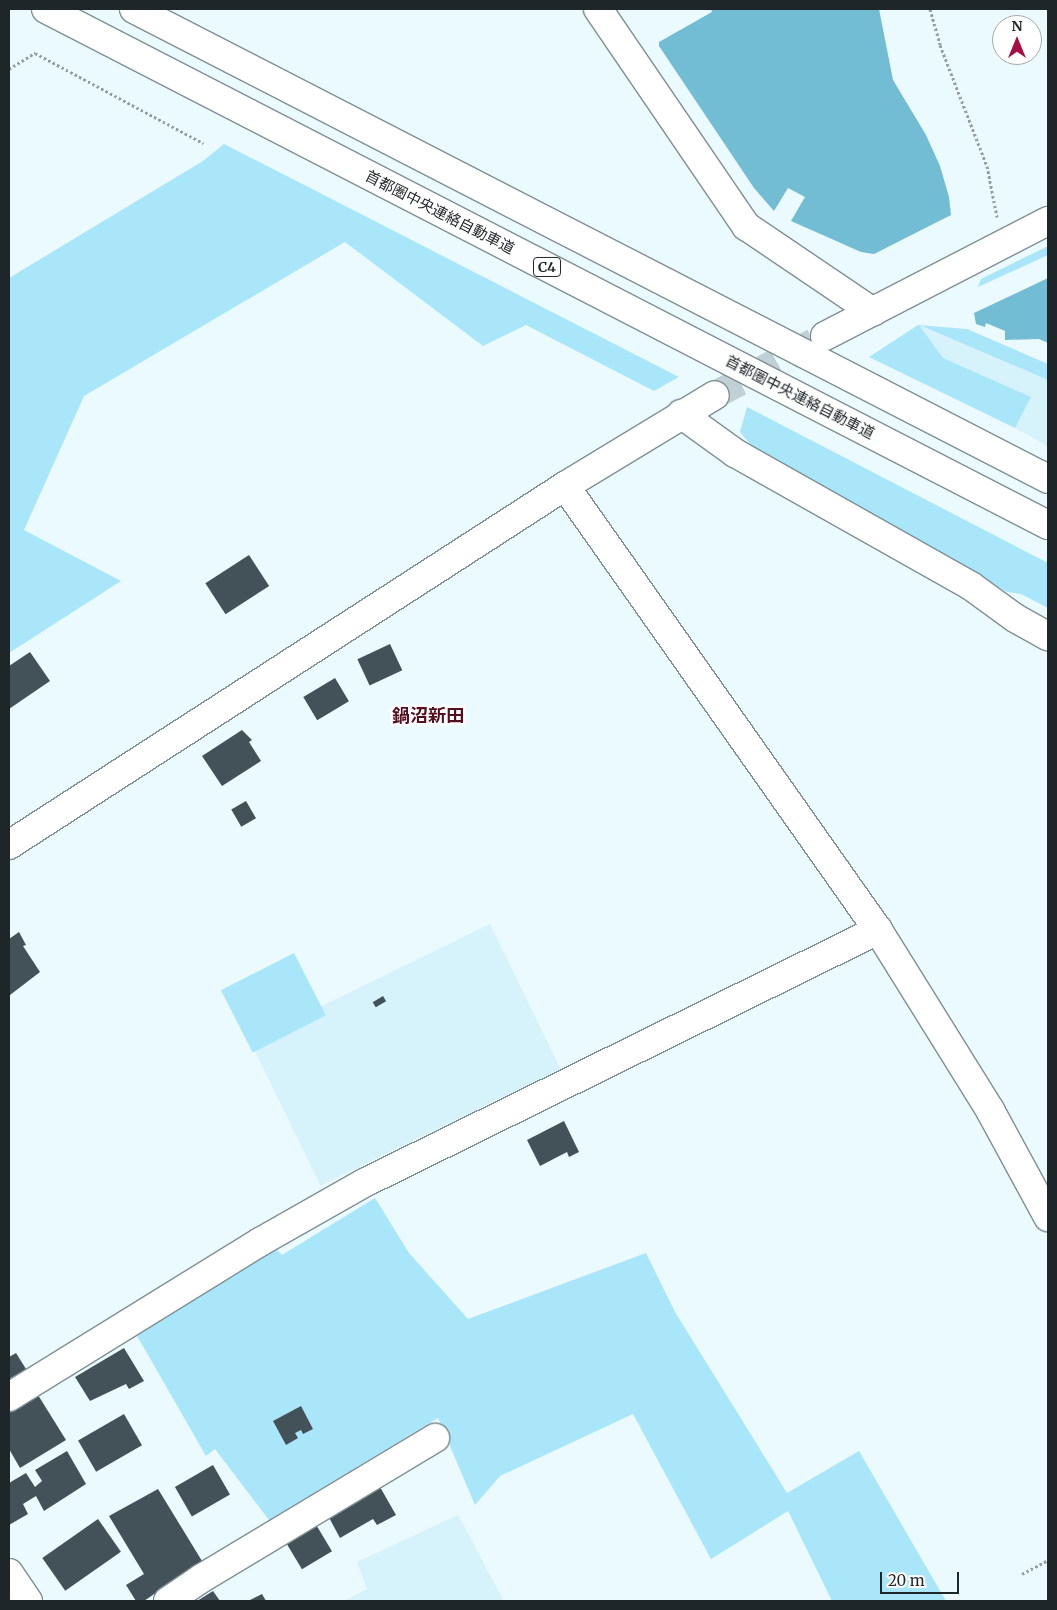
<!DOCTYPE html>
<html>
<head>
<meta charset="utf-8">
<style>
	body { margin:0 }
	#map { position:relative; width:1057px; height:1610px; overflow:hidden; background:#eafaff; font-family:Merriweather,"Noto Sans JP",serif }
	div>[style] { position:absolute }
	.built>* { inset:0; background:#d6f2fb; transform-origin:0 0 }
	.green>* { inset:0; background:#aae6fa; transform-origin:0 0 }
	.water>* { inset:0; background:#72bcd4 }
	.building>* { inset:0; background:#425258; transform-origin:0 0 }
	.minor-tunnel>* { height:28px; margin-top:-14px; transform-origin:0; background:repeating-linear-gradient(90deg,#c1d0d4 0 28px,transparent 0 42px) }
	.path>* { height:3px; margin-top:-1.5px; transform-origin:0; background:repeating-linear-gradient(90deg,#929ea2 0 2.5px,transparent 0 5px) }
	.roads { filter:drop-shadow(1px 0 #7e8f95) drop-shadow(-1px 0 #7e8f95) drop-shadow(0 1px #7e8f95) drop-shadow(0 -1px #7e8f95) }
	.minor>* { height:28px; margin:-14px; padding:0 14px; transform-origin:14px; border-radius:14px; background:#fff }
	.highway>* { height:28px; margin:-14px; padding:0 14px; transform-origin:14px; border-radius:14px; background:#fff }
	span { translate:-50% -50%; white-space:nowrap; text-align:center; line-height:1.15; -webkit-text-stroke:5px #fff; paint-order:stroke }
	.shield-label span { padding:1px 4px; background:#fff; border:1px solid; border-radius:4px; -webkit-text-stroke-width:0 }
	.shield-label { font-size:14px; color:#1f2629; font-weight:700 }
	.street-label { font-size:15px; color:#1f2629 }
	.quarter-label { font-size:18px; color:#540f21; font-weight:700 }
	.frame { position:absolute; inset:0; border:10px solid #1f2629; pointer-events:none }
	.north { position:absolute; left:992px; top:15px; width:50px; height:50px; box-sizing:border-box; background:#fff; border:1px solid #a5a8a9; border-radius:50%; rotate:0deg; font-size:14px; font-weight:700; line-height:20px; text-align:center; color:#1f2629 }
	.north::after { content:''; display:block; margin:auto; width:18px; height:22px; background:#a60e41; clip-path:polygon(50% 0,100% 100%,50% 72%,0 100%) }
	.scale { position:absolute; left:880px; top:1572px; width:79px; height:22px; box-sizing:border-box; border:2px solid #1f2629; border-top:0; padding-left:6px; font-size:15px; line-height:18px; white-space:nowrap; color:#1f2629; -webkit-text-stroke:4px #fff; paint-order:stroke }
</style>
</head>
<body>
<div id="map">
	<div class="built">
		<div style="clip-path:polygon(918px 325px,1048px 380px,1048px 446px,1015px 428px,1031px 397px,943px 358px)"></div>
		<div style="left:490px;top:924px;width:161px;height:267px;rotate:64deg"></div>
		<div style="clip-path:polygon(458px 1515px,504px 1601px,344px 1601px,367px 1589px,357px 1562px)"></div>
	</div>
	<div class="green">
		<div style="clip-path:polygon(224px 144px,679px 377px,654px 391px,526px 325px,483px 346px,345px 242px,84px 396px,24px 530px,121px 581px,9px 653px,9px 278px,203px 161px)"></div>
		<div style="clip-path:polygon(1048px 246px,1048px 255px,978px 287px,981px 279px)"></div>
		<div style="clip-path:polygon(918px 325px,967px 329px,1048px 364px,1048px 380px,919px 325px,943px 358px,1031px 397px,1015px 428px,869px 357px)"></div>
		<div style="clip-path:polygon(747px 407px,1048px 563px,1048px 608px,1021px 594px,1007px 592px,754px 449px,740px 432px)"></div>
		<div style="left:294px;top:953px;width:70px;height:82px;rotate:63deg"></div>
		<div style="clip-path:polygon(375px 1198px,409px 1253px,468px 1319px,646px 1253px,675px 1312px,787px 1493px,859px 1451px,946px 1601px,832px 1601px,788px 1511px,711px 1559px,633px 1414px,500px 1476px,475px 1505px,438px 1418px,269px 1520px,215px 1449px,206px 1456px,136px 1334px,274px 1247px,282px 1255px)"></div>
	</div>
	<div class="water">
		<div style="clip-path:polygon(711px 9px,879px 9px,893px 80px,926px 135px,940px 166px,949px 197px,951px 215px,874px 254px,861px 252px,791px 221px,805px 197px,788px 188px,774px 211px,754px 188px,659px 46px,659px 42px,712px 12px)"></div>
		<div style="clip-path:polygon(1048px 278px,1048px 343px,1039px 339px,1005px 340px,1005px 331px,986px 323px,985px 327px,976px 324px,974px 313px)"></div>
	</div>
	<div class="building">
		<div style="left:249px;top:555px;width:37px;height:52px;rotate:57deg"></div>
		<div style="left:390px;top:644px;width:29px;height:36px;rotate:65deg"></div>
		<div style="clip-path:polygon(30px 652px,50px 681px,9px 709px,9px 666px)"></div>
		<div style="left:335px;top:678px;width:27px;height:37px;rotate:59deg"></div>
		<div style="clip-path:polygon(242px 730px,252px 740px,249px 742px,261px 761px,222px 786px,202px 756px)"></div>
		<div style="left:246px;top:801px;width:20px;height:17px;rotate:60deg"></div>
		<div style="clip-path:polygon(19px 932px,26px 945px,23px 946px,40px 972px,10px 995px,9px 939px)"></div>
		<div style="left:383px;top:996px;width:6px;height:12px;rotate:59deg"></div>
		<div style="clip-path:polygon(564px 1121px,579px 1152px,569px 1157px,567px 1152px,540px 1166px,527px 1140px)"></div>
		<div style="clip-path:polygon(124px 1348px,144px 1381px,129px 1389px,126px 1384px,90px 1401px,75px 1377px)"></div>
		<div style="clip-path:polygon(16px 1353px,26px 1369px,9px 1379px,9px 1357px)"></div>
		<div style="clip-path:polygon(38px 1395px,66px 1440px,20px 1468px,9px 1449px,9px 1412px)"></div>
		<div style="clip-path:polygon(301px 1406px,313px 1429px,303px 1434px,301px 1430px,295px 1433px,298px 1438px,286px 1445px,273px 1421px)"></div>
		<div style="left:124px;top:1414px;width:36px;height:53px;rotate:60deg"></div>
		<div style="clip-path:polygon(67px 1451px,86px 1484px,44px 1511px,36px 1496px,23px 1504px,28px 1514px,9px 1525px,9px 1483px,26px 1473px,35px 1487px,42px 1481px,35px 1470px)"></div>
		<div style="left:213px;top:1465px;width:34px;height:44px;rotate:60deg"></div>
		<div style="clip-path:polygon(380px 1487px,396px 1515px,377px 1525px,373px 1519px,340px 1538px,326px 1512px)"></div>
		<div style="clip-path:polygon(158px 1489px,202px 1561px,144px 1601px,136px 1601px,126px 1585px,144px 1574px,109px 1516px)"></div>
		<div style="left:98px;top:1519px;width:40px;height:68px;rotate:55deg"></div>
		<div style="left:315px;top:1523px;width:33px;height:35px;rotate:59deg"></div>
		<div style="clip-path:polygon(213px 1591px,220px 1601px,197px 1601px)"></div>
		<div style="clip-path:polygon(262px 1594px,266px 1601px,248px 1601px)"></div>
	</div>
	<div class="minor-tunnel">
		<div style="left:715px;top:395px;width:117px;rotate:-28.1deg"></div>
	</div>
	<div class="path">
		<div style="left:930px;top:9px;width:37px;rotate:74deg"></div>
		<div style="left:940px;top:45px;width:130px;rotate:68.8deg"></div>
		<div style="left:987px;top:166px;width:52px;rotate:78.9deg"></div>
		<div style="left:9px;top:69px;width:31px;rotate:-32deg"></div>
		<div style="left:35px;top:53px;width:191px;rotate:28.2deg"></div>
		<div style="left:1022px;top:1574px;width:30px;rotate:-28deg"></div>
	</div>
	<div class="roads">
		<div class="minor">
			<div style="left:598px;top:9px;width:263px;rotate:55.7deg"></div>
			<div style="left:746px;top:226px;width:153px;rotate:34.1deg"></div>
			<div style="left:825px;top:336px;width:251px;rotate:-27.3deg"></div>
			<div style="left:681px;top:414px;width:67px;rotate:35.8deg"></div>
			<div style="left:735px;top:453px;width:271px;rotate:29.4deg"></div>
			<div style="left:971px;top:586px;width:54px;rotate:36deg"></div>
			<div style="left:1015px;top:618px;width:38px;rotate:29deg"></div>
			<div style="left:565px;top:486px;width:543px;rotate:54.82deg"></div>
			<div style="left:878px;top:930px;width:212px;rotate:58.1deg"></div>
			<div style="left:990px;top:1110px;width:122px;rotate:61.5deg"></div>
			<div style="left:9px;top:845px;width:662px;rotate:-32.85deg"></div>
			<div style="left:565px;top:486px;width:175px;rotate:-31.2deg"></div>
			<div style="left:9px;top:1397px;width:295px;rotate:-31.7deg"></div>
			<div style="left:260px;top:1242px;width:120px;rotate:-29.6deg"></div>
			<div style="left:364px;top:1183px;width:573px;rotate:-26.21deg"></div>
			<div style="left:9px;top:1573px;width:34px;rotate:56deg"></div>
			<div style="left:168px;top:1601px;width:41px;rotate:-34.1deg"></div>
			<div style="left:202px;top:1578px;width:272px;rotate:-31deg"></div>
		</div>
		<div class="highway">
			<div style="left:46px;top:9px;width:1127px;rotate:27.25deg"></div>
			<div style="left:134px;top:9px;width:1028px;rotate:27.21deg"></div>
		</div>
	</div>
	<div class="shield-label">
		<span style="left:547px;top:267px">C4</span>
	</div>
	<div class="street-label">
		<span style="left:440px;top:212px;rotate:27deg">首都圏中央連絡自動車道</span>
		<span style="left:800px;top:397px;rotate:27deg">首都圏中央連絡自動車道</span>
	</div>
	<div class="quarter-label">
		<span style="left:428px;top:716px">鍋沼新田</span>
	</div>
	<div class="frame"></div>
	<div class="north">N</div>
	<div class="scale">20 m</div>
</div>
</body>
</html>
